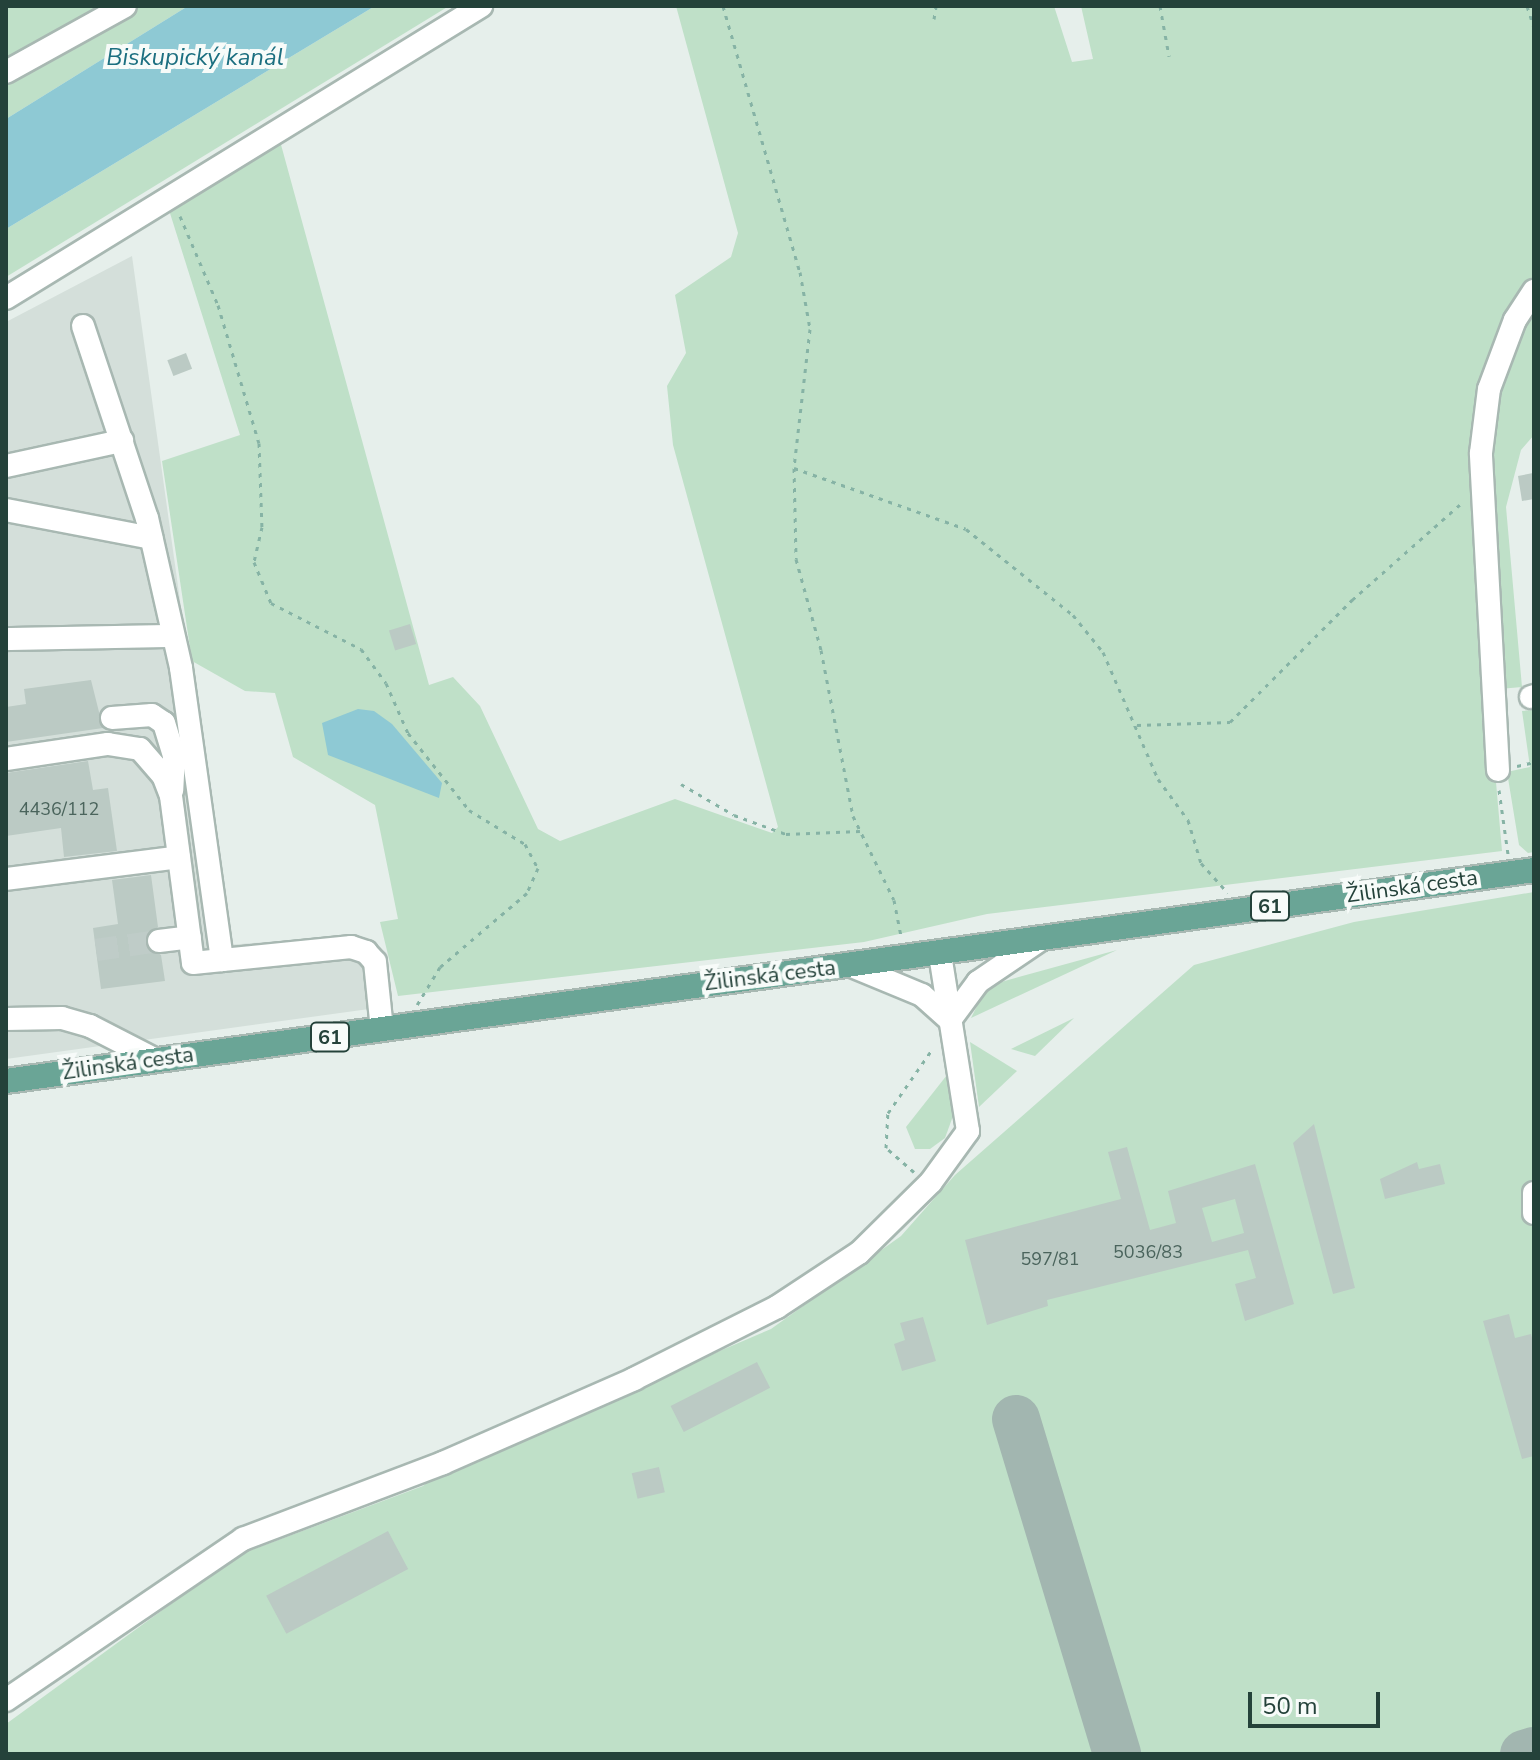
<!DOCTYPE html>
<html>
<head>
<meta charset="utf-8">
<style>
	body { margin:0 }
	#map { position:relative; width:1540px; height:1760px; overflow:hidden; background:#e6efeb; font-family:"Nunito Sans",sans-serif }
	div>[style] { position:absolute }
	.built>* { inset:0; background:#d4dfda }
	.green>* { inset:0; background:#bfe0c8 }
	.water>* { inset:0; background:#8ec9d4 }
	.taxiway>* { height:48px; margin:-24px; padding:0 24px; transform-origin:24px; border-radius:24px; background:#a2b6b0 }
	.building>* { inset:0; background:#bbcac4; transform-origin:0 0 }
	.minor-tunnel>* { height:22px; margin-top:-11px; transform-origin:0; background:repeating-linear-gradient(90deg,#bfccc8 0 22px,transparent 0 33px) }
	.path>* { height:3px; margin-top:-1.5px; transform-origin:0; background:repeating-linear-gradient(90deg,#86b3a5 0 4px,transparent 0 10px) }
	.roads { filter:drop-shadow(2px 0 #a8b8b2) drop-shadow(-2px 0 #a8b8b2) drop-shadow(0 2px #a8b8b2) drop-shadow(0 -2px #a8b8b2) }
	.minor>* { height:22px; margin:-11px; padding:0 11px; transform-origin:11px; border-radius:11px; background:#fff }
	.major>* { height:24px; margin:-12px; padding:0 12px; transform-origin:12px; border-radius:12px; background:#6aa596 }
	span { translate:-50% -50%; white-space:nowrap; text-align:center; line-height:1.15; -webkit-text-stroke:8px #f7fbf9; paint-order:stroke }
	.number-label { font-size:18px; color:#4a645c }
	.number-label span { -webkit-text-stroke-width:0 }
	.shield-label span { padding:2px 6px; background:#f7fbf9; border:2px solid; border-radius:6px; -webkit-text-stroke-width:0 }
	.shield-label { font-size:20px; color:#24423a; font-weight:700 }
	.street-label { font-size:22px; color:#24423a }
	.water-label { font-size:24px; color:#1c6f80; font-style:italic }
	.frame { position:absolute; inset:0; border:8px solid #24423a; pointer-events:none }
	.scale { position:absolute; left:1248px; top:1692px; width:132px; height:36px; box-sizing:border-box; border:4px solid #24423a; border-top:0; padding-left:10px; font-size:24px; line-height:28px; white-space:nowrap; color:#24423a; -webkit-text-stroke:6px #f7fbf9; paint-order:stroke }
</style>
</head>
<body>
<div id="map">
	<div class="built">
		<div style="clip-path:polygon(132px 256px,228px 945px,357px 935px,369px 1009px,6px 1059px,6px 322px)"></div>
	</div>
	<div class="green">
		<div style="clip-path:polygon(6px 6px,188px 6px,6px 119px)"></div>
		<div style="clip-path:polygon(375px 6px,449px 6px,6px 277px,6px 229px)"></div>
		<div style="clip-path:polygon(676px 6px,1054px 6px,1072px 62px,1093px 59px,1081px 6px,1534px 6px,1534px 435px,1521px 450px,1506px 507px,1522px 687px,1488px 690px,1502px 851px,987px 914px,864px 942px,398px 996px,380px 922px,398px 919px,375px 805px,293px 757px,275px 693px,245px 691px,192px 661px,162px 461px,240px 435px,169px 210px,280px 141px,429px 685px,453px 677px,480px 706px,538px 829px,560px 841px,675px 799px,772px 833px,778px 827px,673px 445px,667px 386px,686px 353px,675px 295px,731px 257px,738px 233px)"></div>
		<div style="clip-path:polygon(1534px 710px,1534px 852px,1528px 853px,1519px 845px,1507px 772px,1530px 767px,1522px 711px)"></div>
		<div style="clip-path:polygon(1534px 892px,1534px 1754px,6px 1754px,6px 1724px,238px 1555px,423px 1486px,440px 1471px,771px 1329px,901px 1236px,955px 1175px,1194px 965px,1354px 922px)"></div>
		<div style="clip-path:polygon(1117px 950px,971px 1018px,985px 990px,1001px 982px)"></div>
		<div style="clip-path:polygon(1074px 1018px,1035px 1056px,1011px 1049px)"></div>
		<div style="clip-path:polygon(970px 1042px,1017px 1071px,979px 1107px)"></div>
		<div style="clip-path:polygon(947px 1075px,953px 1116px,945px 1138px,930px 1149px,915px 1149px,906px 1127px)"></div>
	</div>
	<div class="water">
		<div style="clip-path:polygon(188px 6px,375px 6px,6px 229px,6px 119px)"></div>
		<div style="clip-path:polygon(358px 709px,374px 711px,392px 724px,442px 783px,439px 798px,328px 755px,322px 723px)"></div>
	</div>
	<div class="taxiway">
		<div style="left:1016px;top:1419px;width:350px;rotate:73.2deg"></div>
		<div style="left:1524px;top:1754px;width:10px;rotate:-17deg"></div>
	</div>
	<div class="building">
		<div style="left:186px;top:353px;width:17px;height:20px;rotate:69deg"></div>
		<div style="clip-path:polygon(1533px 473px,1534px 499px,1522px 501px,1518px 476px)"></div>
		<div style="left:410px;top:624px;width:21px;height:22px;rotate:73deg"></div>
		<div style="clip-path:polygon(91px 680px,103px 728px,6px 742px,6px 707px,26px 704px,24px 689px)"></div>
		<div style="clip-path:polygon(88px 761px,93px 790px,108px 788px,117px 851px,64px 857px,61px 828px,6px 836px,6px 773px)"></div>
		<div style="clip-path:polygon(151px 875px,158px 927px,145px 944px,161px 955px,165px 981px,101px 989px,93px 928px,118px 924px,112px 880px)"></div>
		<div style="clip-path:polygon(1314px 1124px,1355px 1288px,1333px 1294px,1293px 1143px)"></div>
		<div style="clip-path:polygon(evenodd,1127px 1147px,1150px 1230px,1176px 1223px,1168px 1191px,1255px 1164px,1294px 1304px,1245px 1321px,1235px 1284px,1256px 1278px,1248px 1250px,1047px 1300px,1048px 1306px,987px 1325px,965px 1240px,1121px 1199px,1108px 1152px,1127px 1147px,1235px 1199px,1244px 1233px,1212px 1242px,1202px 1208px,1235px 1199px)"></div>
		<div style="clip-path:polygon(1417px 1162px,1419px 1169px,1440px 1164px,1445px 1184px,1385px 1199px,1380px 1179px)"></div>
		<div style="clip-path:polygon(1509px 1314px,1515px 1338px,1531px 1334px,1534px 1346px,1534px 1456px,1522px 1459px,1483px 1321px)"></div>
		<div style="clip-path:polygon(923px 1317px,936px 1361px,902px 1371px,894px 1344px,905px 1340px,900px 1323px)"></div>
		<div style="left:757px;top:1362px;width:29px;height:97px;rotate:63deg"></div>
		<div style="left:659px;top:1467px;width:26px;height:28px;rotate:77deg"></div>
		<div style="left:388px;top:1531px;width:43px;height:138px;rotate:62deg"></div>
	</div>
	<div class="minor-tunnel">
		<div style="left:96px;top:950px;width:64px;rotate:-8.1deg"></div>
	</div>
	<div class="path">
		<div style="left:723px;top:6px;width:277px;rotate:73.9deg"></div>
		<div style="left:800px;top:272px;width:58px;rotate:80deg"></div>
		<div style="left:810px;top:329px;width:140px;rotate:96.6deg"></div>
		<div style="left:794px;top:468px;width:91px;rotate:88.7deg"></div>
		<div style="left:796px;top:559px;width:94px;rotate:74.6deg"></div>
		<div style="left:821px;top:650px;width:169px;rotate:79.1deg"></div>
		<div style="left:853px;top:816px;width:93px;rotate:64deg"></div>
		<div style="left:894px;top:900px;width:37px;rotate:79deg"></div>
		<div style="left:1160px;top:6px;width:51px;rotate:79.8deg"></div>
		<div style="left:1527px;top:6px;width:23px;rotate:72deg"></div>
		<div style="left:934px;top:19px;width:13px;rotate:-81deg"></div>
		<div style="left:180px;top:216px;width:97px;rotate:66.9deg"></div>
		<div style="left:218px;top:305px;width:144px;rotate:73.5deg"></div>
		<div style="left:259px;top:443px;width:84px;rotate:88deg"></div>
		<div style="left:262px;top:527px;width:36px;rotate:103deg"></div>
		<div style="left:254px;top:562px;width:44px;rotate:67.5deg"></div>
		<div style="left:271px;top:603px;width:101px;rotate:27.1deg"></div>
		<div style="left:361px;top:649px;width:42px;rotate:53.7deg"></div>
		<div style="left:386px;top:683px;width:55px;rotate:66.3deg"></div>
		<div style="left:408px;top:733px;width:98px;rotate:51.6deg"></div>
		<div style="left:469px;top:810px;width:66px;rotate:31.3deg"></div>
		<div style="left:525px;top:844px;width:27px;rotate:62deg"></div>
		<div style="left:538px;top:868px;width:27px;rotate:114deg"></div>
		<div style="left:527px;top:893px;width:114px;rotate:139.6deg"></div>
		<div style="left:440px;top:967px;width:44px;rotate:121.2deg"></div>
		<div style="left:794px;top:468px;width:182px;rotate:19.5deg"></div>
		<div style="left:966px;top:529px;width:137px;rotate:38.8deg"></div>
		<div style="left:1073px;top:615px;width:48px;rotate:51deg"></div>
		<div style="left:1103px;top:652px;width:138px;rotate:66.6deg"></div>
		<div style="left:1158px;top:779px;width:51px;rotate:53.8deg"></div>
		<div style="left:1188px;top:820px;width:45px;rotate:73.2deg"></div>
		<div style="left:1201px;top:863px;width:40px;rotate:48deg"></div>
		<div style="left:1137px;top:725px;width:93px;rotate:-1.8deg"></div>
		<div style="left:1230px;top:722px;width:173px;rotate:-45deg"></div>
		<div style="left:1352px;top:600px;width:149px;rotate:-41.5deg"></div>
		<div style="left:1517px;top:766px;width:17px;rotate:-13deg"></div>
		<div style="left:681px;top:784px;width:61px;rotate:30.3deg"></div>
		<div style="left:734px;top:815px;width:55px;rotate:20.1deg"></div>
		<div style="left:786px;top:834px;width:74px;rotate:-2.3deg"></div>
		<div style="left:1499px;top:790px;width:65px;rotate:82deg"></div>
		<div style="left:914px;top:1172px;width:37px;rotate:-139deg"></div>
		<div style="left:886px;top:1148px;width:35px;rotate:-87deg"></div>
		<div style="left:888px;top:1113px;width:79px;rotate:-55.3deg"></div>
	</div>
	<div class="roads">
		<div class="minor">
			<div style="left:6px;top:72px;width:136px;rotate:-29deg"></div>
			<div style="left:6px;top:298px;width:558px;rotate:-31.58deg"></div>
			<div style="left:83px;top:326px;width:202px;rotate:71.6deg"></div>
			<div style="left:147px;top:518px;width:154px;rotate:77.2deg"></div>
			<div style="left:181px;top:668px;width:295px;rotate:82deg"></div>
			<div style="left:6px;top:466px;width:119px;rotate:-12.2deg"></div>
			<div style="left:6px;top:510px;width:148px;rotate:10.9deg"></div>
			<div style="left:6px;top:639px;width:163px;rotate:-1.1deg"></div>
			<div style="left:1531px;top:697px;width:3px;rotate:-18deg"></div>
			<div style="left:112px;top:718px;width:40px;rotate:-4.3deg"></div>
			<div style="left:152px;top:715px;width:14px;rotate:34deg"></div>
			<div style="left:164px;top:723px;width:34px;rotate:73deg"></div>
			<div style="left:174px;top:756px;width:34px;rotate:93deg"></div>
			<div style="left:6px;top:759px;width:103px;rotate:-8.4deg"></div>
			<div style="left:108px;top:744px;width:32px;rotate:9deg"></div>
			<div style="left:140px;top:749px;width:35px;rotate:49deg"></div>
			<div style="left:163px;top:775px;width:22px;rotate:69deg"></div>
			<div style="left:171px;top:796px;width:168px;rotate:82.5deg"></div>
			<div style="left:193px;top:963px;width:159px;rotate:-5.8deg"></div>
			<div style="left:351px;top:947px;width:16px;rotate:18deg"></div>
			<div style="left:366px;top:952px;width:13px;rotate:48deg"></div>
			<div style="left:375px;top:962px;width:68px;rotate:84.1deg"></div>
			<div style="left:1498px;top:770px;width:317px;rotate:-93.1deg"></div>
			<div style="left:1481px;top:453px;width:64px;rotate:-82.9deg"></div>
			<div style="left:1489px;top:389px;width:74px;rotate:-69.4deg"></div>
			<div style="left:1515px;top:320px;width:35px;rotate:-57deg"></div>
			<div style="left:6px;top:879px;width:174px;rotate:-7.2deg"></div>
			<div style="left:159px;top:941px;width:31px;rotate:-7deg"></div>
			<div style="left:852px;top:966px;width:76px;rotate:22.5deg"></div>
			<div style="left:922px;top:995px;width:38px;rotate:42deg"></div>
			<div style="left:950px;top:1020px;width:47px;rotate:-53.6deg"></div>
			<div style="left:978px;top:982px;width:75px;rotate:-34.1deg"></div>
			<div style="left:6px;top:1019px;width:56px;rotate:-1deg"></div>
			<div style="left:62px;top:1018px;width:29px;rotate:16deg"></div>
			<div style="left:90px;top:1026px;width:76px;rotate:27.2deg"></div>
			<div style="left:1534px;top:1193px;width:20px;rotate:90deg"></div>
			<div style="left:6px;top:1700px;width:287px;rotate:-34.2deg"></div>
			<div style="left:243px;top:1539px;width:214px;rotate:-20.8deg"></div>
			<div style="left:443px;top:1463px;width:209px;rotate:-23.7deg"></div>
			<div style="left:634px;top:1379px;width:160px;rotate:-26.7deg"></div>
			<div style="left:777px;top:1307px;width:98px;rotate:-33.4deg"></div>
			<div style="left:859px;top:1253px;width:101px;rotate:-44.6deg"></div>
			<div style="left:931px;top:1182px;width:63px;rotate:-54deg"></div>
			<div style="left:968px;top:1131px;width:178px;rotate:-99deg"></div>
		</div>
		<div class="major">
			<div style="left:6px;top:1081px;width:1542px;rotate:-7.86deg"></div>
		</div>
	</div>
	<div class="number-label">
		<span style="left:59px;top:809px">4436/112</span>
		<span style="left:1148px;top:1252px">5036/83</span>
		<span style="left:1050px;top:1259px">597/81</span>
	</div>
	<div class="shield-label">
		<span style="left:1270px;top:906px">61</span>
		<span style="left:330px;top:1037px">61</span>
	</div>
	<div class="street-label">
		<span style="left:1412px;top:887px;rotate:-8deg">Žilinská cesta</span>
		<span style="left:770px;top:976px;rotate:-7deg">Žilinská cesta</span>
		<span style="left:128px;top:1064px;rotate:-8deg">Žilinská cesta</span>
	</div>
	<div class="water-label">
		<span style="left:195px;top:58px">Biskupický kanál</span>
	</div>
	<div class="frame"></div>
	<div class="scale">50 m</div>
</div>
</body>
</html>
